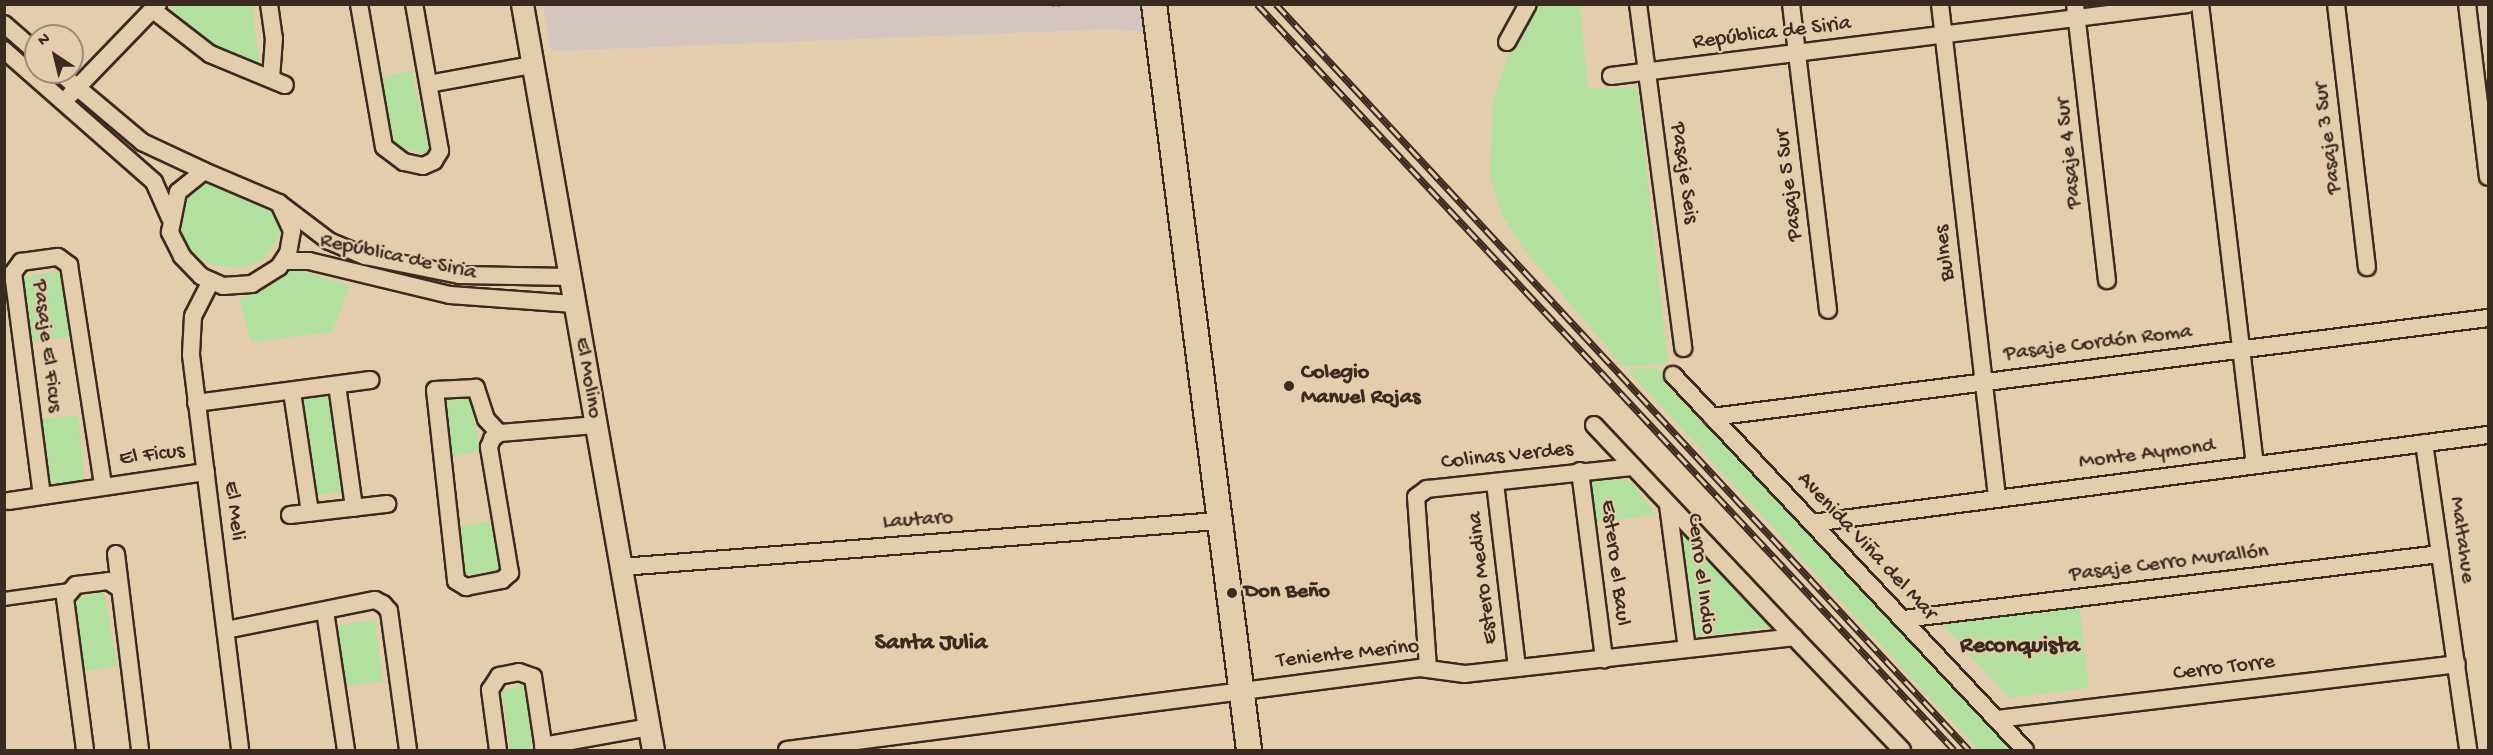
<!DOCTYPE html>
<html>
<head>
<meta charset="utf-8">
<style>
	body { margin:0 }
	#map { position:relative; width:2493px; height:755px; overflow:hidden; background:#e3cdac; font-family:"Gochi Hand",sans-serif }
	div>[style] { position:absolute }
	.built>* { inset:0; background:#d3c6be }
	.green>* { inset:0; background:#b1e09f; transform-origin:0 0 }
	.roads { filter:drop-shadow(2px 0 #3b2a1e) drop-shadow(-2px 0 #3b2a1e) drop-shadow(0 2px #3b2a1e) drop-shadow(0 -2px #3b2a1e) }
	.pedestrian>* { height:12px; margin:-6px; padding:0 6px; transform-origin:6px; border-radius:6px; background:#e3cdac }
	.minor>* { height:16px; margin:-8px; padding:0 8px; transform-origin:8px; border-radius:8px; background:#e3cdac }
	.tertiary>* { height:21px; margin:-10.5px; padding:0 10.5px; transform-origin:10.5px; border-radius:10.5px; background:#e3cdac }
	.secondary>* { height:24px; margin:-12px; padding:0 12px; transform-origin:12px; border-radius:12px; background:#e3cdac }
	.rail>* { height:7px; margin-top:-3.5px; transform-origin:0; background:repeating-linear-gradient(90deg,#e3cdac 0 14px,#3b2a1e 0 28px); box-sizing:border-box; border-block:2px solid #3b2a1e }
	.dots>* { width:16px; height:16px; translate:-50% -50%; box-sizing:border-box; border:3px solid #e3cdac; border-radius:50% }
	span { translate:-50% -50%; white-space:nowrap; text-align:center; line-height:1.15; -webkit-text-stroke:4.5px #e3cdac; paint-order:stroke }
	.street-label { font-size:22px; color:#3b2a1e }
	.poi-label { font-size:22px; color:#3b2a1e; font-weight:700 }
	.left { translate:0 -50%; text-align:left }
	.neighbourhood-label { font-size:24px; color:#3b2a1e; font-weight:700 }
	.frame { position:absolute; inset:0; border:6px solid #3b2a1e; pointer-events:none }
	.north { position:absolute; left:24px; top:24px; width:60px; height:60px; box-sizing:border-box; background:#e3cdac; border:2px solid #a08c73; border-radius:50%; rotate:325deg; font-size:16px; font-weight:700; line-height:24px; text-align:center; color:#3b2a1e }
	.north::after { content:''; display:block; margin:auto; width:21px; height:27px; background:#3b2a1e; clip-path:polygon(50% 0,100% 100%,50% 72%,0 100%) }
</style>
</head>
<body>
<div id="map">
	<div class="built">
		<div style="clip-path:polygon(1137px 4px,1144px 32px,1112px 29px,551px 51px,543px 5px)"></div>
	</div>
	<div class="green">
		<div style="clip-path:polygon(175px 5px,252px 5px,260px 66px,211px 51px,168px 11px)"></div>
		<div style="clip-path:polygon(1532px 5px,1580px 5px,1588px 89px,1637px 87px,1668px 363px,1624px 367px,1522px 247px,1502px 214px,1490px 177px,1493px 101px,1514px 36px)"></div>
		<div style="clip-path:polygon(412px 71px,430px 154px,386px 145px,377px 78px)"></div>
		<div style="clip-path:polygon(205px 180px,276px 213px,282px 232px,263px 260px,241px 268px,213px 265px,195px 255px,185px 242px,178px 219px,184px 198px)"></div>
		<div style="clip-path:polygon(293px 268px,350px 286px,332px 332px,251px 342px,239px 298px,264px 289px)"></div>
		<div style="left:64px;top:271px;width:66px;height:42px;rotate:82deg"></div>
		<div style="clip-path:polygon(1658px 368px,2018px 750px,1978px 750px,1627px 369px)"></div>
		<div style="left:330px;top:395px;width:97px;height:31px;rotate:81deg"></div>
		<div style="clip-path:polygon(436px 397px,471px 397px,480px 451px,444px 458px)"></div>
		<div style="left:78px;top:415px;width:65px;height:39px;rotate:84deg"></div>
		<div style="clip-path:polygon(1621px 478px,1633px 484px,1656px 515px,1594px 523px,1588px 482px)"></div>
		<div style="clip-path:polygon(489px 522px,502px 570px,460px 576px,456px 527px)"></div>
		<div style="clip-path:polygon(1681px 529px,1770px 627px,1695px 637px)"></div>
		<div style="left:104px;top:592px;width:75px;height:34px;rotate:80deg"></div>
		<div style="clip-path:polygon(2079px 605px,2089px 688px,2009px 698px,1940px 622px)"></div>
		<div style="left:375px;top:620px;width:62px;height:38px;rotate:83deg"></div>
		<div style="clip-path:polygon(524px 685px,535px 750px,510px 750px,502px 690px)"></div>
	</div>
	<div class="roads">
		<div class="pedestrian">
			<div style="left:4px;top:599px;width:66px;rotate:-7.9deg"></div>
		</div>
		<div class="minor">
			<div style="left:269px;top:4px;width:34px;rotate:82deg"></div>
			<div style="left:274px;top:38px;width:41px;rotate:94.2deg"></div>
			<div style="left:359px;top:4px;width:145px;rotate:80.1deg"></div>
			<div style="left:384px;top:147px;width:25px;rotate:37deg"></div>
			<div style="left:404px;top:162px;width:19px;rotate:12deg"></div>
			<div style="left:423px;top:166px;width:12px;rotate:-24deg"></div>
			<div style="left:434px;top:161px;width:12px;rotate:-59deg"></div>
			<div style="left:440px;top:151px;width:149px;rotate:-100deg"></div>
			<div style="left:1638px;top:4px;width:347px;rotate:82.5deg"></div>
			<div style="left:1791px;top:4px;width:308px;rotate:83.1deg"></div>
			<div style="left:1940px;top:4px;width:495px;rotate:83.4deg"></div>
			<div style="left:2075px;top:4px;width:278px;rotate:83.4deg"></div>
			<div style="left:2200px;top:4px;width:463px;rotate:83.2deg"></div>
			<div style="left:2336px;top:4px;width:265px;rotate:83.3deg"></div>
			<div style="left:2467px;top:4px;width:174px;rotate:83.1deg"></div>
			<div style="left:153px;top:10px;width:72px;rotate:37.7deg"></div>
			<div style="left:210px;top:54px;width:81px;rotate:22.5deg"></div>
			<div style="left:4px;top:24px;width:43px;rotate:41.2deg"></div>
			<div style="left:1507px;top:42px;width:43px;rotate:-61.1deg"></div>
			<div style="left:4px;top:50px;width:200px;rotate:41.3deg"></div>
			<div style="left:154px;top:182px;width:39px;rotate:66deg"></div>
			<div style="left:59px;top:72px;width:109px;rotate:40.1deg"></div>
			<div style="left:142px;top:142px;width:68px;rotate:25.1deg"></div>
			<div style="left:1611px;top:76px;width:581px;rotate:-7.11deg"></div>
			<div style="left:429px;top:84px;width:105px;rotate:-10.5deg"></div>
			<div style="left:70px;top:95px;width:127px;rotate:-46deg"></div>
			<div style="left:279px;top:203px;width:31px;rotate:65deg"></div>
			<div style="left:292px;top:231px;width:22px;rotate:100deg"></div>
			<div style="left:288px;top:253px;width:17px;rotate:123deg"></div>
			<div style="left:279px;top:267px;width:32px;rotate:148deg"></div>
			<div style="left:252px;top:284px;width:29px;rotate:176deg"></div>
			<div style="left:223px;top:286px;width:24px;rotate:-156deg"></div>
			<div style="left:201px;top:276px;width:28px;rotate:-134deg"></div>
			<div style="left:182px;top:256px;width:27px;rotate:-117deg"></div>
			<div style="left:170px;top:232px;width:41px;rotate:-78.7deg"></div>
			<div style="left:178px;top:192px;width:33px;rotate:-39deg"></div>
			<div style="left:204px;top:171px;width:82px;rotate:23.1deg"></div>
			<div style="left:279px;top:203px;width:63px;rotate:37.2deg"></div>
			<div style="left:329px;top:241px;width:39px;rotate:23deg"></div>
			<div style="left:365px;top:256px;width:96px;rotate:11.4deg"></div>
			<div style="left:459px;top:275px;width:111px;rotate:1deg"></div>
			<div style="left:285px;top:261px;width:24px"></div>
			<div style="left:309px;top:261px;width:145px;rotate:13.6deg"></div>
			<div style="left:450px;top:295px;width:124px;rotate:4.2deg"></div>
			<div style="left:211px;top:281px;width:39px;rotate:117deg"></div>
			<div style="left:193px;top:316px;width:39px;rotate:93deg"></div>
			<div style="left:191px;top:355px;width:398px;rotate:82.9deg"></div>
			<div style="left:1673px;top:375px;width:514px;rotate:46.81deg"></div>
			<div style="left:337px;top:385px;width:124px;rotate:82.1deg"></div>
			<div style="left:292px;top:392px;width:122px;rotate:81.5deg"></div>
			<div style="left:196px;top:403px;width:176px;rotate:-7.5deg"></div>
			<div style="left:1712px;top:417px;width:782px;rotate:-7.27deg"></div>
			<div style="left:1594px;top:425px;width:291px;rotate:46.7deg"></div>
			<div style="left:499px;top:433px;width:19px;rotate:-133deg"></div>
			<div style="left:486px;top:419px;width:33px;rotate:-108deg"></div>
			<div style="left:476px;top:388px;width:41px;rotate:177.2deg"></div>
			<div style="left:435px;top:390px;width:192px;rotate:83.7deg"></div>
			<div style="left:456px;top:581px;width:12px;rotate:31deg"></div>
			<div style="left:466px;top:587px;width:37px;rotate:-11deg"></div>
			<div style="left:502px;top:580px;width:11px;rotate:-41deg"></div>
			<div style="left:510px;top:573px;width:128px;rotate:-99.5deg"></div>
			<div style="left:489px;top:447px;width:9px;rotate:-69deg"></div>
			<div style="left:492px;top:439px;width:9px;rotate:-41deg"></div>
			<div style="left:499px;top:433px;width:97px;rotate:-4.7deg"></div>
			<div style="left:2424px;top:443px;width:310px;rotate:81.8deg"></div>
			<div style="left:1580px;top:471px;width:190px;rotate:82.7deg"></div>
			<div style="left:1495px;top:483px;width:186px;rotate:83.2deg"></div>
			<div style="left:42px;top:496px;width:225px;rotate:-97.4deg"></div>
			<div style="left:13px;top:273px;width:14px;rotate:-54deg"></div>
			<div style="left:21px;top:262px;width:37px;rotate:-8deg"></div>
			<div style="left:58px;top:257px;width:14px;rotate:36deg"></div>
			<div style="left:69px;top:265px;width:223px;rotate:81.2deg"></div>
			<div style="left:9px;top:501px;width:199px;rotate:-8.4deg"></div>
			<div style="left:1668px;top:505px;width:145px;rotate:82.5deg"></div>
			<div style="left:290px;top:515px;width:98px;rotate:-6.5deg"></div>
			<div style="left:1812px;top:523px;width:682px;rotate:-7.42deg"></div>
			<div style="left:116px;top:554px;width:197px;rotate:83deg"></div>
			<div style="left:621px;top:567px;width:599px;rotate:-4.41deg"></div>
			<div style="left:325px;top:611px;width:141px;rotate:81.4deg"></div>
			<div style="left:1903px;top:619px;width:541px;rotate:-6.9deg"></div>
			<div style="left:226px;top:630px;width:152px;rotate:-11.4deg"></div>
			<div style="left:375px;top:600px;width:9px;rotate:27deg"></div>
			<div style="left:383px;top:604px;width:9px;rotate:49deg"></div>
			<div style="left:389px;top:611px;width:140px;rotate:82.2deg"></div>
			<div style="left:1428px;top:668px;width:171px;rotate:-94deg"></div>
			<div style="left:1416px;top:497px;width:14px;rotate:-36deg"></div>
			<div style="left:1427px;top:489px;width:207px;rotate:-6.1deg"></div>
			<div style="left:1997px;top:719px;width:463px;rotate:-6.8deg"></div>
			<div style="left:543px;top:746px;width:109px;rotate:-10.1deg"></div>
			<div style="left:85px;top:750px;width:153px;rotate:-97.5deg"></div>
			<div style="left:65px;top:598px;width:17px;rotate:-50deg"></div>
			<div style="left:76px;top:585px;width:32px;rotate:-7deg"></div>
			<div style="left:108px;top:581px;width:13px;rotate:32deg"></div>
			<div style="left:498px;top:750px;width:61px;rotate:-97.6deg"></div>
			<div style="left:490px;top:690px;width:17px;rotate:-57deg"></div>
			<div style="left:499px;top:676px;width:20px;rotate:-11deg"></div>
			<div style="left:519px;top:672px;width:15px;rotate:20deg"></div>
			<div style="left:533px;top:677px;width:74px;rotate:81.4deg"></div>
			<div style="left:787px;top:750px;width:638px;rotate:-7.38deg"></div>
			<div style="left:1420px;top:668px;width:45px;rotate:7.6deg"></div>
			<div style="left:1465px;top:674px;width:331px;rotate:-6.4deg"></div>
			<div style="left:1794px;top:637px;width:156px;rotate:46.3deg"></div>
		</div>
		<div class="tertiary">
			<div style="left:522px;top:4px;width:757px;rotate:80.04deg"></div>
		</div>
		<div class="secondary">
			<div style="left:1154px;top:4px;width:752px;rotate:82.74deg"></div>
		</div>
	</div>
	<div class="rail">
		<div style="left:1056px;top:4px;width:2px;rotate:90deg"></div>
		<div style="left:1257px;top:4px;width:1021px;rotate:46.94deg"></div>
		<div style="left:1276px;top:4px;width:1018px;rotate:47.11deg"></div>
	</div>
	<div class="dots">
		<div style="left:1289px;top:386px;background:#3b2a1e"></div>
		<div style="left:1232px;top:593px;background:#3b2a1e"></div>
	</div>
	<div class="street-label">
		<span style="left:1772px;top:34px;rotate:-7deg">República de Siria</span>
		<span style="left:2329px;top:138px;rotate:-97deg">Pasaje 3 Sur</span>
		<span style="left:2070px;top:153px;rotate:-96deg">Pasaje 4 Sur</span>
		<span style="left:1683px;top:173px;rotate:82deg">Pasaje Seis</span>
		<span style="left:1790px;top:185px;rotate:-97deg">Pasaje 5 Sur</span>
		<span style="left:1946px;top:253px;rotate:-97deg">Bulnes</span>
		<span style="left:398px;top:258px;rotate:12deg">República de Siria</span>
		<span style="left:2098px;top:344px;rotate:-7deg">Pasaje Cordón Roma</span>
		<span style="left:46px;top:346px;rotate:83deg">Pasaje El Ficus</span>
		<span style="left:587px;top:378px;rotate:80deg">El Molino</span>
		<span style="left:2147px;top:455px;rotate:-7deg">Monte Aymond</span>
		<span style="left:152px;top:456px;rotate:-7deg">El Ficus</span>
		<span style="left:1507px;top:457px;rotate:-6deg">Colinas Verdes</span>
		<span style="left:233px;top:511px;rotate:83deg">El Meli</span>
		<span style="left:918px;top:521px;rotate:-4deg">Lautaro</span>
		<span style="left:2461px;top:540px;rotate:82deg">Maltahue</span>
		<span style="left:1866px;top:547px;rotate:47deg">Avenida Viña del Mar</span>
		<span style="left:1614px;top:563px;rotate:83deg">Estero el Baul</span>
		<span style="left:2169px;top:564px;rotate:-7deg">Pasaje Cerro Murallón</span>
		<span style="left:1700px;top:574px;rotate:83deg">Cerro el Indio</span>
		<span style="left:1484px;top:578px;rotate:-97deg">Estero Medina</span>
		<span style="left:1348px;top:655px;rotate:-6deg">Teniente Merino</span>
		<span style="left:2224px;top:669px;rotate:-7deg">Cerro Torre</span>
	</div>
	<div class="poi-label">
		<span class="left" style="left:1301px;top:386px">Colegio<br>Manuel Rojas</span>
		<span class="left" style="left:1244px;top:593px">Don Beño</span>
	</div>
	<div class="neighbourhood-label">
		<span style="left:931px;top:644px">Santa Julia</span>
		<span style="left:2020px;top:647px">Reconquista</span>
	</div>
	<div class="frame"></div>
	<div class="north">N</div>
</div>
</body>
</html>
